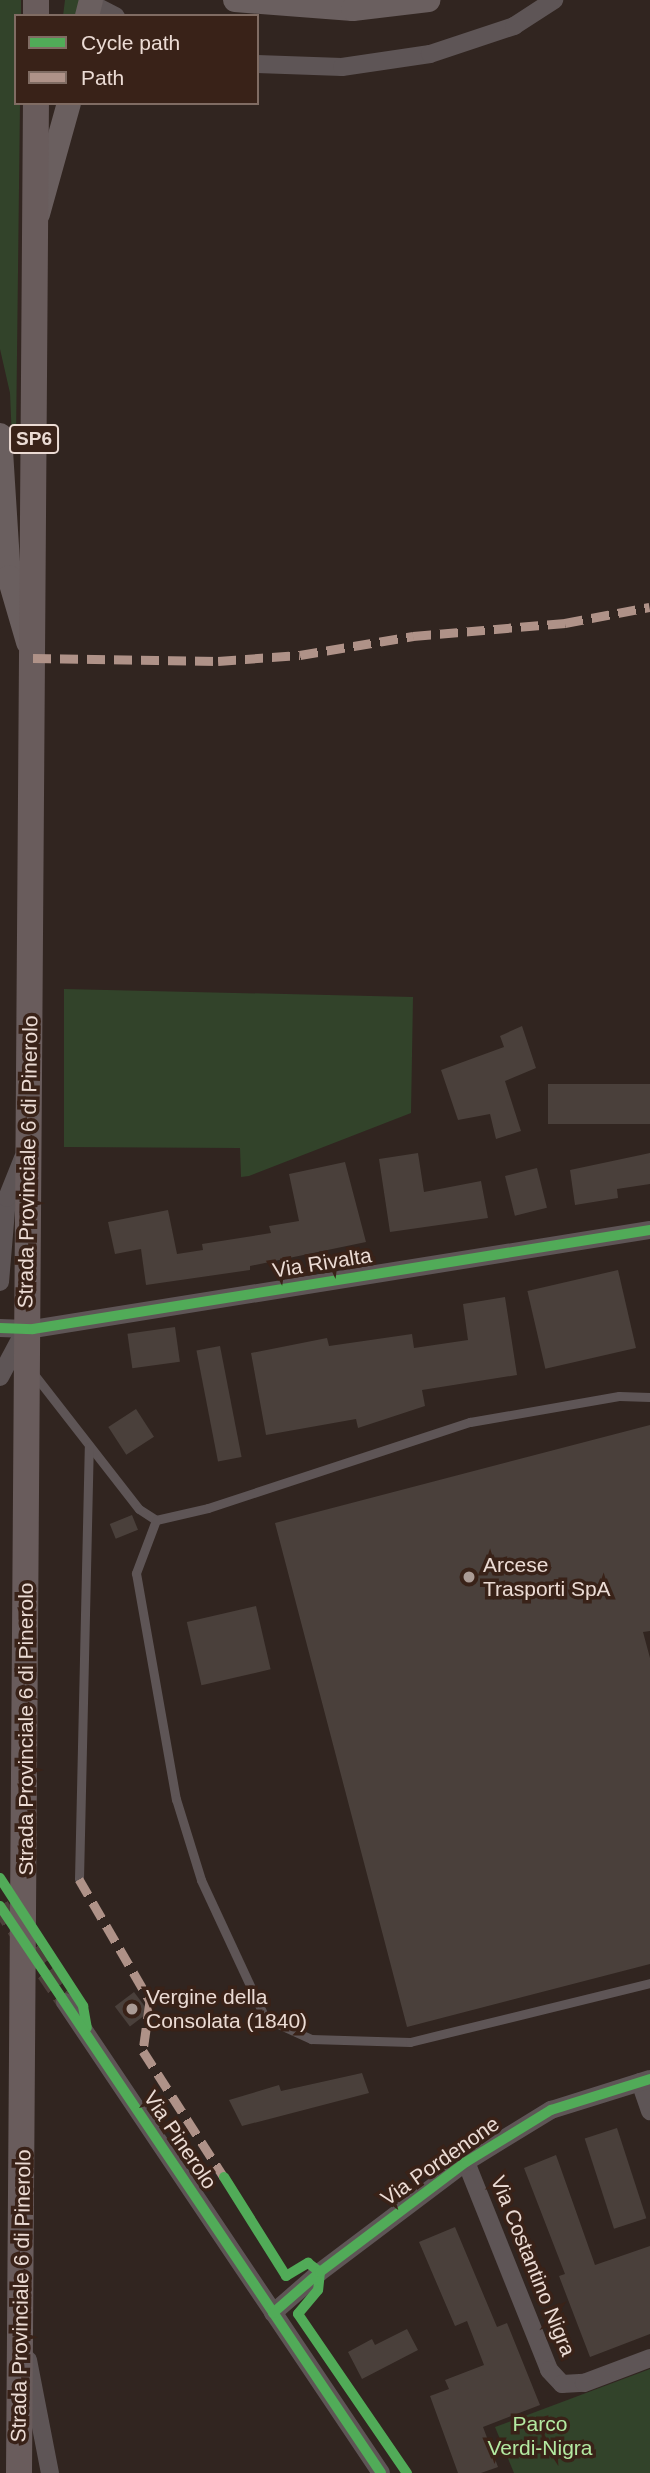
<!DOCTYPE html>
<html>
<head>
<meta charset="utf-8">
<style>
	body { margin:0 }
	#map { position:relative; width:650px; height:2473px; overflow:hidden; background:#312520; font-family:Arial,sans-serif }
	div>[style] { position:absolute }
	.green>* { inset:0; background:#32432a }
	.building>* { inset:0; background:#4a403b; transform-origin:0 0 }
	.minor-tunnel>* { height:18px; margin-top:-9px; transform-origin:0; background:repeating-linear-gradient(90deg,#4d403b 0 18px,transparent 0 27px) }
	.service>* { height:9px; margin:-4.5px; padding:0 4.5px; transform-origin:4.5px; border-radius:4.5px; background:#5e5556 }
	.minor>* { height:18px; margin:-9px; padding:0 9px; transform-origin:9px; border-radius:9px; background:#5e5556 }
	.secondary>* { height:24px; margin:-12px; padding:0 12px; transform-origin:12px; border-radius:12px; background:#6a5f5f }
	.primary>* { height:26px; margin:-13px; padding:0 13px; transform-origin:13px; border-radius:13px; background:#695c5c }
	.quiet>* { height:9px; margin-top:-4.5px; transform-origin:0; background:repeating-linear-gradient(90deg,#af9288 0 18px,transparent 0 27px) }
	.cycleway>* { height:10px; margin:-5px; padding:0 5px; transform-origin:5px; border-radius:5px; background:#51ab58 }
	.dots>* { width:19px; height:19px; translate:-50% -50%; box-sizing:border-box; border:4px solid #392218; border-radius:50% }
	span { translate:-50% -50%; white-space:nowrap; text-align:center; line-height:1.15; -webkit-text-stroke:7px #392218; paint-order:stroke }
	.shield-label span { padding:2px 5px; background:#392218; border:2px solid; border-radius:5px; -webkit-text-stroke-width:0 }
	.shield-label { font-size:19px; color:#ebdbd4; font-weight:700 }
	.street-label { font-size:21px; color:#ebdbd4 }
	.poi-label { font-size:21px; color:#ebdbd4 }
	.left { translate:0 -50%; text-align:left }
	.park-label { font-size:21px; color:#b3e9a1 }
	.legend { position:absolute; left:14px; top:14px; width:245px; height:91px; box-sizing:border-box; background:#392218; border:2px solid #806c63; margin:0; padding:9px 12px; list-style:none; font-size:21px; color:#ebdbd4 }
	.legend li { display:flex; align-items:center; gap:14px; height:35px }
	.legend b { width:35px; border:2px solid #806c63 }
</style>
</head>
<body>
<div id="map">
	<div class="green">
		<div style="clip-path:polygon(0 0,21px 0,21px 16px,16px 16px,16px 103px,20px 103px,16px 438px,12px 440px,10px 393px,0 349px)"></div>
		<div style="clip-path:polygon(65px 0,82px 0,79px 16px,63px 16px)"></div>
		<div style="clip-path:polygon(64px 989px,413px 997px,411px 1113px,249px 1176px,241px 1177px,240px 1148px,64px 1147px)"></div>
		<div style="clip-path:polygon(650px 2369px,650px 2473px,514px 2473px,495px 2427px)"></div>
	</div>
	<div class="building">
		<div style="clip-path:polygon(522px 1026px,536px 1068px,505px 1081px,521px 1131px,496px 1139px,490px 1114px,458px 1120px,441px 1070px,504px 1047px,500px 1036px)"></div>
		<div style="left:650px;top:1084px;width:40px;height:102px;rotate:90deg"></div>
		<div style="clip-path:polygon(418px 1153px,424px 1192px,481px 1181px,488px 1218px,390px 1232px,379px 1159px)"></div>
		<div style="clip-path:polygon(650px 1153px,650px 1184px,617px 1189px,618px 1198px,575px 1205px,570px 1170px)"></div>
		<div style="clip-path:polygon(345px 1162px,366px 1242px,250px 1266px,250px 1270px,146px 1285px,141px 1249px,115px 1254px,108px 1222px,168px 1210px,177px 1254px,203px 1250px,202px 1244px,271px 1233px,269px 1226px,299px 1221px,289px 1174px)"></div>
		<div style="left:537px;top:1168px;width:41px;height:33px;rotate:76deg"></div>
		<div style="left:618px;top:1270px;width:80px;height:93px;rotate:77deg"></div>
		<div style="clip-path:polygon(505px 1297px,517px 1375px,422px 1390px,425px 1406px,358px 1428px,356px 1419px,266px 1435px,251px 1353px,327px 1338px,329px 1346px,412px 1334px,414px 1348px,468px 1340px,463px 1304px)"></div>
		<div style="left:175px;top:1327px;width:35px;height:48px;rotate:82deg"></div>
		<div style="left:220px;top:1346px;width:113px;height:24px;rotate:79deg"></div>
		<div style="left:136px;top:1409px;width:33px;height:33px;rotate:57deg"></div>
		<div style="clip-path:polygon(650px 1425px,650px 1631px,643px 1632px,650px 1658px,650px 1964px,407px 2027px,275px 1523px)"></div>
		<div style="left:132px;top:1515px;width:16px;height:24px;rotate:68deg"></div>
		<div style="left:256px;top:1606px;width:65px;height:71px;rotate:77deg"></div>
		<div style="left:134px;top:1992px;width:25px;height:24px;rotate:53deg"></div>
		<div style="clip-path:polygon(362px 2073px,369px 2093px,242px 2126px,229px 2100px,279px 2085px,281px 2091px)"></div>
		<div style="left:617px;top:2128px;width:95px;height:34px;rotate:72deg"></div>
		<div style="clip-path:polygon(556px 2155px,595px 2265px,650px 2246px,650px 2334px,590px 2357px,559px 2276px,565px 2274px,524px 2168px)"></div>
		<div style="clip-path:polygon(455px 2227px,497px 2327px,507px 2323px,540px 2405px,483px 2427px,498px 2467px,481px 2473px,458px 2473px,430px 2396px,449px 2389px,445px 2380px,484px 2365px,467px 2321px,455px 2326px,419px 2242px)"></div>
		<div style="clip-path:polygon(407px 2329px,418px 2350px,362px 2379px,348px 2352px,372px 2339px,375px 2345px)"></div>
	</div>
	<div class="minor-tunnel">
		<div style="left:0;top:1906px;width:116px;rotate:55.9deg"></div>
	</div>
	<div class="service">
		<div style="left:33px;top:1373px;width:172px;rotate:52.1deg"></div>
		<div style="left:139px;top:1509px;width:20px;rotate:33deg"></div>
		<div style="left:156px;top:1520px;width:53px;rotate:-13deg"></div>
		<div style="left:208px;top:1508px;width:276px;rotate:-18.2deg"></div>
		<div style="left:470px;top:1422px;width:151px;rotate:-9.9deg"></div>
		<div style="left:619px;top:1396px;width:31px;rotate:2deg"></div>
		<div style="left:156px;top:1520px;width:57px;rotate:110.7deg"></div>
		<div style="left:136px;top:1573px;width:230px;rotate:80deg"></div>
		<div style="left:176px;top:1799px;width:85px;rotate:72.8deg"></div>
		<div style="left:201px;top:1880px;width:152px;rotate:65.1deg"></div>
		<div style="left:265px;top:2018px;width:51px;rotate:24.5deg"></div>
		<div style="left:311px;top:2039px;width:99px;rotate:1.7deg"></div>
		<div style="left:410px;top:2042px;width:247px;rotate:-13.8deg"></div>
		<div style="left:79px;top:1879px;width:432px;rotate:-88.7deg"></div>
	</div>
	<div class="minor">
		<div style="left:90px;top:3px;width:29px;rotate:27deg"></div>
		<div style="left:257px;top:64px;width:85px;rotate:2deg"></div>
		<div style="left:342px;top:67px;width:89px;rotate:-8.4deg"></div>
		<div style="left:430px;top:54px;width:89px;rotate:-18.4deg"></div>
		<div style="left:514px;top:26px;width:48px;rotate:-33deg"></div>
		<div style="left:0;top:1282px;width:84px;rotate:-85.2deg"></div>
		<div style="left:7px;top:1198px;width:43px;rotate:-68.2deg"></div>
		<div style="left:0;top:1328px;width:33px;rotate:2deg"></div>
		<div style="left:33px;top:1329px;width:625px;rotate:-9.12deg"></div>
		<div style="left:0;top:1377px;width:53px;rotate:-62deg"></div>
		<div style="left:65px;top:2002px;width:567px;rotate:56.14deg"></div>
		<div style="left:640px;top:2082px;width:31px;rotate:71deg"></div>
		<div style="left:466px;top:2162px;width:224px;rotate:68.2deg"></div>
		<div style="left:549px;top:2370px;width:19px;rotate:47deg"></div>
		<div style="left:562px;top:2384px;width:22px;rotate:-3deg"></div>
		<div style="left:584px;top:2383px;width:71px;rotate:-20.7deg"></div>
		<div style="left:273px;top:2313px;width:62px;rotate:-41.1deg"></div>
		<div style="left:320px;top:2272px;width:183px;rotate:-37deg"></div>
		<div style="left:466px;top:2162px;width:100px;rotate:-31.5deg"></div>
		<div style="left:551px;top:2110px;width:104px;rotate:-17.4deg"></div>
		<div style="left:28px;top:2360px;width:115px;rotate:79deg"></div>
	</div>
	<div class="secondary">
		<div style="left:235px;top:0;width:118px;rotate:4.4deg"></div>
		<div style="left:353px;top:9px;width:76px;rotate:-6.8deg"></div>
		<div style="left:87px;top:16px;width:16px;rotate:-76deg"></div>
		<div style="left:38px;top:214px;width:115px;rotate:-74.4deg"></div>
		<div style="left:0;top:435px;width:142px;rotate:86.4deg"></div>
		<div style="left:9px;top:577px;width:68px;rotate:73.7deg"></div>
	</div>
	<div class="primary">
		<div style="left:36px;top:16px;width:16px;rotate:-90deg"></div>
		<div style="left:19px;top:2473px;width:2370px;rotate:-89.59deg"></div>
	</div>
	<div class="quiet">
		<div style="left:33px;top:658px;width:185px;rotate:0.9deg"></div>
		<div style="left:218px;top:661px;width:82px;rotate:-4.2deg"></div>
		<div style="left:300px;top:655px;width:115px;rotate:-9.5deg"></div>
		<div style="left:413px;top:636px;width:153px;rotate:-4.9deg"></div>
		<div style="left:565px;top:623px;width:86px;rotate:-10.7deg"></div>
		<div style="left:79px;top:1879px;width:141px;rotate:59.8deg"></div>
		<div style="left:150px;top:2001px;width:50px;rotate:98deg"></div>
		<div style="left:143px;top:2051px;width:150px;rotate:57.3deg"></div>
	</div>
	<div class="cycleway">
		<div style="left:0;top:1328px;width:33px;rotate:2deg"></div>
		<div style="left:33px;top:1329px;width:625px;rotate:-9.12deg"></div>
		<div style="left:0;top:1878px;width:153px;rotate:57deg"></div>
		<div style="left:83px;top:2006px;width:22px;rotate:80deg"></div>
		<div style="left:0;top:1906px;width:683px;rotate:56.1deg"></div>
		<div style="left:224px;top:2177px;width:117px;rotate:57.9deg"></div>
		<div style="left:286px;top:2276px;width:26px;rotate:-31deg"></div>
		<div style="left:308px;top:2263px;width:15px;rotate:37deg"></div>
		<div style="left:320px;top:2272px;width:18px;rotate:96deg"></div>
		<div style="left:318px;top:2290px;width:31px;rotate:130deg"></div>
		<div style="left:298px;top:2314px;width:193px;rotate:55.6deg"></div>
		<div style="left:273px;top:2313px;width:62px;rotate:-41.1deg"></div>
		<div style="left:320px;top:2272px;width:183px;rotate:-37deg"></div>
		<div style="left:466px;top:2162px;width:100px;rotate:-31.5deg"></div>
		<div style="left:551px;top:2110px;width:104px;rotate:-17.4deg"></div>
	</div>
	<div class="dots">
		<div style="left:469px;top:1577px;background:#aa9b95"></div>
		<div style="left:132px;top:2009px;background:#aa9b95"></div>
	</div>
	<div class="shield-label">
		<span style="left:34px;top:439px">SP6</span>
	</div>
	<div class="street-label">
		<span style="left:28px;top:1162px;rotate:-89deg">Strada Provinciale 6 di Pinerolo</span>
		<span style="left:322px;top:1263px;rotate:-9deg">Via Rivalta</span>
		<span style="left:26px;top:1729px;rotate:-90deg">Strada Provinciale 6 di Pinerolo</span>
		<span style="left:180px;top:2140px;rotate:56deg">Via Pinerolo</span>
		<span style="left:440px;top:2161px;rotate:-35deg">Via Pordenone</span>
		<span style="left:533px;top:2266px;rotate:68deg">Via Costantino Nigra</span>
		<span style="left:21px;top:2296px;rotate:-89deg">Strada Provinciale 6 di Pinerolo</span>
	</div>
	<div class="poi-label">
		<span class="left" style="left:483px;top:1577px">Arcese<br>Trasporti SpA</span>
		<span class="left" style="left:146px;top:2009px">Vergine della<br>Consolata (1840)</span>
	</div>
	<div class="park-label">
		<span style="left:540px;top:2436px">Parco<br>Verdi-Nigra</span>
	</div>
	<ul class="legend">
	<li><b style="height:9px;background:#51ab58"></b>Cycle path</li>
	<li><b style="height:9px;background:#af9288"></b>Path</li>
	</ul>
</div>
</body>
</html>
